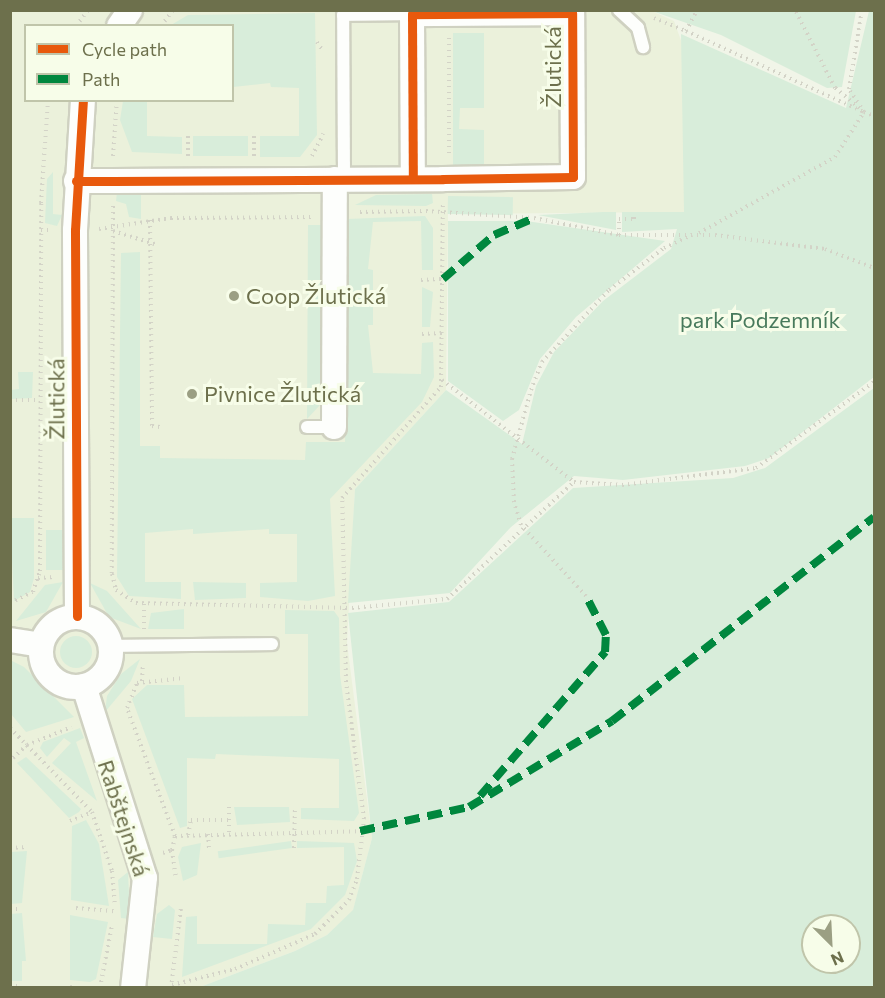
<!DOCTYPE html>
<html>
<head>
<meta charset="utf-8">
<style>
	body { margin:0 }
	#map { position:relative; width:885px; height:998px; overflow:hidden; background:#f1f5e8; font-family:Commissioner,sans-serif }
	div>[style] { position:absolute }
	.residential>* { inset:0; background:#ebf1db }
	.green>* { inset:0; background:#d8edda; transform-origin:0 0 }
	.round { border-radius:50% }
	.path>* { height:4px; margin-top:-2px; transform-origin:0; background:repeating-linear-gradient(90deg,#d3d3c7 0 1.5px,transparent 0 6px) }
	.roads { filter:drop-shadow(2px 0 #cfd1c1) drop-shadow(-2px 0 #cfd1c1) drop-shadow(0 2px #cfd1c1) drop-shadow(0 -2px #cfd1c1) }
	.service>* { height:12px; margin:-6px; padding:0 6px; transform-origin:6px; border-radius:6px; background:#fdfefc }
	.minor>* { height:24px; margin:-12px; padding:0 12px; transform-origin:12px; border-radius:12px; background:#fdfefc }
	.minor>.ring { margin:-12px; padding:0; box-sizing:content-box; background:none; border:24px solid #fdfefc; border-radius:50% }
	.quiet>* { height:8px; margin-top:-4px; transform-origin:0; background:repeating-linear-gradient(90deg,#00873e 0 15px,transparent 0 23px) }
	.cycleway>* { height:9px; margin:-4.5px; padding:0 4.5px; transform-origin:4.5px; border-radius:4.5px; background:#e8590c }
	.dots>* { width:16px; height:16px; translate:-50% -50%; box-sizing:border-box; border:3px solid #f7fde9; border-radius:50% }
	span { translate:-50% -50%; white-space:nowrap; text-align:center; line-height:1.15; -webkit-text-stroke:6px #f7fde9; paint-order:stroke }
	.street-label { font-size:22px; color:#6d704c }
	.poi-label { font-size:22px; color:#6d704c }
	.left { translate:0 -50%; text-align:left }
	.park-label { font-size:22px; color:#487a5c }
	.frame { position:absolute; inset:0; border:12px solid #6d704c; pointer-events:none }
	.legend { position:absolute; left:24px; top:24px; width:210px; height:78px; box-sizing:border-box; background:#f7fde9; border:2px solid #c0c5aa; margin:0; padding:8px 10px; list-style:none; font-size:18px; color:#6d704c }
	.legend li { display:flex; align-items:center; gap:12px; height:30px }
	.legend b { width:30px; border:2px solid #c0c5aa }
	.north { position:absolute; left:801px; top:914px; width:60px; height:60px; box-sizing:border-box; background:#f7fde9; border:2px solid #c0c5aa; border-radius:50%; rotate:156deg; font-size:16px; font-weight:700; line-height:24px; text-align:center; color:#6d704c }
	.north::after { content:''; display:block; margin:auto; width:21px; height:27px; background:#9b9f83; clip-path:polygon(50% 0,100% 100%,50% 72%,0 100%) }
</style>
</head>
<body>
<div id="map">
	<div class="residential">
		<div style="clip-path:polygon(evenodd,10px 11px,652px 11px,674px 21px,684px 49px,684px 212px,448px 214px,446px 390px,355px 489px,347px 643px,372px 838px,353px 911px,327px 935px,295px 951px,200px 987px,11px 987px,10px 11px,26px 26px,232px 26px,232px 100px,26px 100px,26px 26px)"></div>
	</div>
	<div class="green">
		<div style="clip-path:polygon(652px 11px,856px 11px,842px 87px,827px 88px,721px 35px)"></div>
		<div style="clip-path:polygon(869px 11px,874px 11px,874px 377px,769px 458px,745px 466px,623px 480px,574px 476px,511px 527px,450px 593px,348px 603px,355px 489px,446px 390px,522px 444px,536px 386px,554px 352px,603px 301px,671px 249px,677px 229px,622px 232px,622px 212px,684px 212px,681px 34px,846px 108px)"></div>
		<div style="clip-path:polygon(315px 13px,317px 135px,300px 157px,260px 157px,260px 136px,299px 136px,299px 88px,271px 87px,270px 83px,233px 87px,232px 26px,171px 25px,188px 15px)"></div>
		<div style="clip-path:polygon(453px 33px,484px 33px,484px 108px,460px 108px,459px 129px,484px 130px,484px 165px,453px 166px)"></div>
		<div style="clip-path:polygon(123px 101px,147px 101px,147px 136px,182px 137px,182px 154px,132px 152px,120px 120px)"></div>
		<div style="left:248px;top:136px;width:20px;height:55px;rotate:90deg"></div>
		<div style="clip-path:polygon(53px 172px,53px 214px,62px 215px,57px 226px,45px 223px,47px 179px)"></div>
		<div style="clip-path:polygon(117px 192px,141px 192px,141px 219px,129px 217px,126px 204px,116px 201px)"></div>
		<div style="clip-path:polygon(432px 194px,433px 203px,426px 206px,355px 205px,376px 195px)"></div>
		<div style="left:448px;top:196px;width:65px;height:18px;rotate:1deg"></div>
		<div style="clip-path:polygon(603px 212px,616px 212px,616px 230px,538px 215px)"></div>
		<div style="clip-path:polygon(425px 216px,433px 228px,433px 270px,422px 270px,421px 221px,373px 222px,368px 269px,373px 270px,373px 325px,368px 325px,373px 373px,421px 374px,422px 343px,433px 342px,434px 377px,422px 402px,330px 499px,335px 596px,308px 601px,260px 597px,260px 583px,297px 582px,297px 534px,269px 534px,269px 529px,193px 534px,193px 529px,145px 533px,145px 582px,181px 582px,181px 599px,129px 596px,117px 577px,121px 253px,140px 252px,140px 446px,160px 446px,160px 458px,305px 460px,306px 442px,345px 442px,347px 219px)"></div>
		<div style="clip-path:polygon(448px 221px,526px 221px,665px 241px,576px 317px,540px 359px,519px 410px,503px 421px,448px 381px)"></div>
		<div style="clip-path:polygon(308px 225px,321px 225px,321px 382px,320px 405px,307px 419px)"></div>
		<div style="clip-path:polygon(422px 287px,433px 292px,430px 327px,422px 327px)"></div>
		<div style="clip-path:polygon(18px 372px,33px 372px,32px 398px,11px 399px,11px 390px,19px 389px)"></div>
		<div style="clip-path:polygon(evenodd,874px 388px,874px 987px,200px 987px,295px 951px,327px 935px,353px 910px,372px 838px,348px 613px,449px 602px,573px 488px,733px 478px,765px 468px,874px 388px,813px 926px,849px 926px,849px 962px,813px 962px,813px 926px)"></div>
		<div style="clip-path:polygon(10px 518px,34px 518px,34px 578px,30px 592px,14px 601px)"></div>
		<div style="left:64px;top:530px;width:40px;height:18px;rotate:90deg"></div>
		<div style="clip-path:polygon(63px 582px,46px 612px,16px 621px,45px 585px)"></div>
		<div style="clip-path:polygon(193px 582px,246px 583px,246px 598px,195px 600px)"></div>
		<div style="clip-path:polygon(90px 583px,107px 591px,141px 629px,109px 617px)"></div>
		<div style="clip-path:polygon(184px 609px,184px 629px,148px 629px,151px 613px)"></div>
		<div style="clip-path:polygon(285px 610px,334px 611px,339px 618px,340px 675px,359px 813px,354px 821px,301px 819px,301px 808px,339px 808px,339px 759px,216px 754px,215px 759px,187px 758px,187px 826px,180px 828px,132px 699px,147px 685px,184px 685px,185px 717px,308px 716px,308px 634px,285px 634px)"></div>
		<div class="round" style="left:60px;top:636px;width:32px;height:32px"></div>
		<div style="clip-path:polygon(140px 659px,131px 681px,105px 712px,107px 696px,121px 674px)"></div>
		<div style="clip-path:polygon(10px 660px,24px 667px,74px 717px,26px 732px,11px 714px)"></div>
		<div style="clip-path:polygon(80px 728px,84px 738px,76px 742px,97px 801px,52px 763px,71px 743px,64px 738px,47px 757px,40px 748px,43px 742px)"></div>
		<div style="clip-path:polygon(26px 757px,81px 809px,79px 812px,69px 818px,17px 763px)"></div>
		<div style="clip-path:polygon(234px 807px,289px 807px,290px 822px,237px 825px)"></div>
		<div style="clip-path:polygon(86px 820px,99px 844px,109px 906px,71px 900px,72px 826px)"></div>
		<div style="left:291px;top:841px;width:7px;height:74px;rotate:82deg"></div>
		<div style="clip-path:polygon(297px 841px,354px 843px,357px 861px,345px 895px,311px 929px,182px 977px,186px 917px,197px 916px,197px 944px,267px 944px,268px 924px,305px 925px,306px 903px,326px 903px,327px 886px,344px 885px,344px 847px,297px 848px)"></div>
		<div style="clip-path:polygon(201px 843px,197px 875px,183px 881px,178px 857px,182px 847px)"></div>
		<div style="clip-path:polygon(27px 851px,22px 903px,11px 904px,11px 852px)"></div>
		<div style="clip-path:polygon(128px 872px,130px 919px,121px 918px,118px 880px)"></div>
		<div style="clip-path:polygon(169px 905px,175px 910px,172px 939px,153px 937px,157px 914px)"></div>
		<div style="clip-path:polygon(22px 913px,26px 961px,22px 961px,22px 981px,11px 981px,11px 914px)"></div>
		<div style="clip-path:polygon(70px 915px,108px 922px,96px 979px,90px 982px,70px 980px)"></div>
	</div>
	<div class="path">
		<div style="left:654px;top:18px;width:35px;rotate:22deg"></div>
		<div style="left:686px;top:31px;width:24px;rotate:-62deg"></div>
		<div style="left:76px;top:26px;width:20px;rotate:-53deg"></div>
		<div style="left:161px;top:26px;width:20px;rotate:-53deg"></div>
		<div style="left:686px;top:31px;width:196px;rotate:24.5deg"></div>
		<div style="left:864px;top:112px;width:38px;rotate:-140deg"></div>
		<div style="left:835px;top:88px;width:88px;rotate:-117.1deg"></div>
		<div style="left:449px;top:38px;width:118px;rotate:90deg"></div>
		<div style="left:317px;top:42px;width:11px;rotate:56deg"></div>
		<div style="left:861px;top:107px;width:22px;rotate:-124deg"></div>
		<div style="left:849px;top:89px;width:80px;rotate:-80.7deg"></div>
		<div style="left:113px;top:156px;width:56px;rotate:-85.9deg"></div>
		<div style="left:188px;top:156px;width:20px;rotate:-90deg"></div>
		<div style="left:254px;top:156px;width:20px;rotate:-90deg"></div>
		<div style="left:312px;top:156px;width:25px;rotate:-63deg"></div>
		<div style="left:113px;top:206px;width:368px;rotate:90.2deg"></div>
		<div style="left:112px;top:574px;width:16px;rotate:76deg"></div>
		<div style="left:116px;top:590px;width:24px;rotate:33deg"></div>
		<div style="left:136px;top:603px;width:216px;rotate:1.3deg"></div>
		<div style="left:352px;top:608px;width:95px;rotate:-5.4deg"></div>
		<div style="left:447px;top:599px;width:173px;rotate:-42.7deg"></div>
		<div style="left:574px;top:482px;width:48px;rotate:3.6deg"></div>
		<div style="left:622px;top:485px;width:135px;rotate:-7.2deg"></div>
		<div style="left:756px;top:468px;width:146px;rotate:-36.1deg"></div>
		<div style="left:360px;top:212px;width:66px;rotate:-0.9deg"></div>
		<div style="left:426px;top:211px;width:108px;rotate:3.7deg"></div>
		<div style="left:534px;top:218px;width:87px;rotate:11.3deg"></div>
		<div style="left:619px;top:235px;width:96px"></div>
		<div style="left:715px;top:235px;width:111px;rotate:7.3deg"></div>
		<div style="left:825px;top:249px;width:53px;rotate:21.2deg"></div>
		<div style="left:150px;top:220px;width:206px;rotate:89.4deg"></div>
		<div style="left:152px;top:426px;width:8px;rotate:7deg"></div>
		<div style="left:99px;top:229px;width:73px;rotate:-8.7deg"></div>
		<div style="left:171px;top:218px;width:140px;rotate:-0.4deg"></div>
		<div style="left:41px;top:230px;width:9px"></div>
		<div style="left:113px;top:231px;width:47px;rotate:17.3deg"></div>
		<div style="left:699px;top:233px;width:156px;rotate:-29.2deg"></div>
		<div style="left:835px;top:157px;width:54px;rotate:-57.2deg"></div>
		<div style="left:864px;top:112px;width:11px;rotate:22deg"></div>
		<div style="left:619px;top:235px;width:16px;rotate:-90deg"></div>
		<div style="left:619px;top:219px;width:15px"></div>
		<div style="left:634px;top:219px;width:5px;rotate:-90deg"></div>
		<div style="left:421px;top:280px;width:22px;rotate:-3deg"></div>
		<div style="left:422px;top:334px;width:20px;rotate:-3deg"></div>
		<div style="left:442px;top:380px;width:167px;rotate:37.7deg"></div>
		<div style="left:10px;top:400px;width:30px"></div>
		<div style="left:38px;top:578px;width:16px;rotate:-4deg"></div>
		<div style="left:586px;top:596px;width:96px;rotate:-132.5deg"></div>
		<div style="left:521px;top:525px;width:24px;rotate:-107deg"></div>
		<div style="left:514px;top:502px;width:43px;rotate:-92.7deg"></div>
		<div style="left:512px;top:459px;width:72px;rotate:-74.6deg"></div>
		<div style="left:531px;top:390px;width:30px;rotate:-69deg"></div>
		<div style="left:542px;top:362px;width:98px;rotate:-47.1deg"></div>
		<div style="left:609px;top:290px;width:69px;rotate:-37.4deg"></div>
		<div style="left:664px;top:248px;width:31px;rotate:-25deg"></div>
		<div style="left:10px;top:603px;width:25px;rotate:-26deg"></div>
		<div style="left:33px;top:592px;width:22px;rotate:-72deg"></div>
		<div style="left:40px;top:571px;width:368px;rotate:-89.8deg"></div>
		<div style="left:41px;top:203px;width:103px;rotate:-86.1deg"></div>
		<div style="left:144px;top:629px;width:25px;rotate:-90deg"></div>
		<div style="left:142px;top:681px;width:17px;rotate:-87deg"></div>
		<div style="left:10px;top:728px;width:117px;rotate:45.7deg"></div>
		<div style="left:92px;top:812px;width:62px;rotate:71.3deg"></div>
		<div style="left:112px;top:871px;width:32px;rotate:85deg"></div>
		<div style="left:13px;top:758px;width:19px;rotate:-43deg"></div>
		<div style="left:27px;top:745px;width:48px;rotate:-21.8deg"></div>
		<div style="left:229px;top:807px;width:26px;rotate:90deg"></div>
		<div style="left:70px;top:821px;width:24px;rotate:-22deg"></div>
		<div style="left:208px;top:834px;width:16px;rotate:86deg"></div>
		<div style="left:188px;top:835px;width:15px;rotate:-79deg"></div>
		<div style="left:191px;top:820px;width:38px"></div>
		<div style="left:175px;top:836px;width:137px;rotate:-110.6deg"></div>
		<div style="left:127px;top:708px;width:27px;rotate:-68deg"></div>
		<div style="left:137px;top:683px;width:47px;rotate:-6.1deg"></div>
		<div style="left:10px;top:848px;width:17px;rotate:-3deg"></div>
		<div style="left:294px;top:848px;width:41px;rotate:-88.6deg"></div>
		<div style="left:172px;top:850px;width:30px;rotate:82deg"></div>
		<div style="left:163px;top:853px;width:9px;rotate:-18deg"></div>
		<div style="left:172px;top:850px;width:14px;rotate:-78deg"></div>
		<div style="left:175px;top:836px;width:185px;rotate:-1.5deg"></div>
		<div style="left:76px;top:908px;width:38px;rotate:5deg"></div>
		<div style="left:10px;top:909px;width:12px"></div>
		<div style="left:172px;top:985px;width:65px;rotate:-14.3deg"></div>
		<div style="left:235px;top:969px;width:87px;rotate:-23.6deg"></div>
		<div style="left:315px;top:934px;width:48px;rotate:-45deg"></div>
		<div style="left:349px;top:900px;width:22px;rotate:-69deg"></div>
		<div style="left:357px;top:879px;width:60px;rotate:-83.3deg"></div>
		<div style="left:364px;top:819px;width:138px;rotate:-97.5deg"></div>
		<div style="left:346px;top:682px;width:184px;rotate:-91.2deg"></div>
		<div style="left:342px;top:498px;width:149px;rotate:-48.3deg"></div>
		<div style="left:441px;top:387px;width:183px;rotate:-89.4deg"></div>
		<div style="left:10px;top:986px;width:12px"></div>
		<div style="left:70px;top:987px;width:6px;rotate:9deg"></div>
		<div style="left:100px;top:988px;width:64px;rotate:-79.2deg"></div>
		<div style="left:171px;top:988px;width:81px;rotate:-82.9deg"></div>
	</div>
	<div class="roads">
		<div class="service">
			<div style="left:619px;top:10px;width:26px;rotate:43deg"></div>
			<div style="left:638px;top:28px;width:20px;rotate:75deg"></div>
			<div style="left:344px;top:179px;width:164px;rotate:-90.3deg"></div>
			<div style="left:343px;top:15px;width:69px;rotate:-0.8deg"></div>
			<div style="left:307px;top:427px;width:27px"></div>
			<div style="left:111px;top:646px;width:161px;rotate:-0.7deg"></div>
		</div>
		<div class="minor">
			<div style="left:119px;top:26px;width:19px;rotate:-55deg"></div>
			<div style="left:76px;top:181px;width:37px"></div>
			<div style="left:113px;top:181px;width:330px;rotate:-0.3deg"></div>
			<div style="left:443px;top:179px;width:130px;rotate:-0.9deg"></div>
			<div style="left:573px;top:177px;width:164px;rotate:-90.3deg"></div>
			<div style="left:572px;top:13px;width:160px;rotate:179.6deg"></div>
			<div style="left:412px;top:14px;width:165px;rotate:89.7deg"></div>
			<div style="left:334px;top:427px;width:248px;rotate:-89.8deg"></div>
			<div style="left:77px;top:616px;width:386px;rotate:-90.3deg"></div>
			<div style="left:75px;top:230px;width:130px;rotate:-86.5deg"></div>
			<div class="ring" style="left:41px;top:617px;width:46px;height:46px"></div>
			<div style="left:10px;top:640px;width:31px;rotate:9deg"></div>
			<div style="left:84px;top:686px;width:201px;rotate:72.4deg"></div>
			<div style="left:145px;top:878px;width:111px;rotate:96.2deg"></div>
		</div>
	</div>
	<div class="quiet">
		<div style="left:443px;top:279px;width:67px;rotate:-40.8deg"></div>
		<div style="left:494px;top:235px;width:43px;rotate:-23deg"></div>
		<div style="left:480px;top:796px;width:191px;rotate:-49deg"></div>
		<div style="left:605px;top:652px;width:17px;rotate:-87deg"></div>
		<div style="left:606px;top:635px;width:44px;rotate:-117.1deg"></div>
		<div style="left:360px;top:831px;width:112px;rotate:-12.4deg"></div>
		<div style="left:469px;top:807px;width:167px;rotate:-31deg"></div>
		<div style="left:612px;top:721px;width:332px;rotate:-37.9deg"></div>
	</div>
	<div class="cycleway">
		<div style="left:76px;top:181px;width:37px"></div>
		<div style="left:113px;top:181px;width:330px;rotate:-0.3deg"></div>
		<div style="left:443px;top:179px;width:130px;rotate:-0.9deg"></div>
		<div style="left:573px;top:177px;width:164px;rotate:-90.3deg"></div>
		<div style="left:572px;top:13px;width:160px;rotate:179.6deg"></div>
		<div style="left:412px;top:14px;width:165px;rotate:89.7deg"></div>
		<div style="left:77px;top:616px;width:386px;rotate:-90.3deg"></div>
		<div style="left:75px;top:230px;width:130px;rotate:-86.5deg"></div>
	</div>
	<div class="dots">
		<div style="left:234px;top:296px;background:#9b9f83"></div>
		<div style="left:192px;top:394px;background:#9b9f83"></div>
	</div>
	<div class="street-label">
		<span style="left:553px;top:67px;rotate:-90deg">Žlutická</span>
		<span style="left:56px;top:399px;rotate:-90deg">Žlutická</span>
		<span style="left:124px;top:818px;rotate:72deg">Rabštejnská</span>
	</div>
	<div class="poi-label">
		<span class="left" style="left:246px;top:296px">Coop Žlutická</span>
		<span class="left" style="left:204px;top:394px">Pivnice Žlutická</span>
	</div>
	<div class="park-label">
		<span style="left:760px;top:320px">park Podzemník</span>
	</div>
	<div class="frame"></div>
	<ul class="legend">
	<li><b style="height:8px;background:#e8590c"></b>Cycle path</li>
	<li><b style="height:8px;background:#00873e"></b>Path</li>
	</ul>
	<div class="north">N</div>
</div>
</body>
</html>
